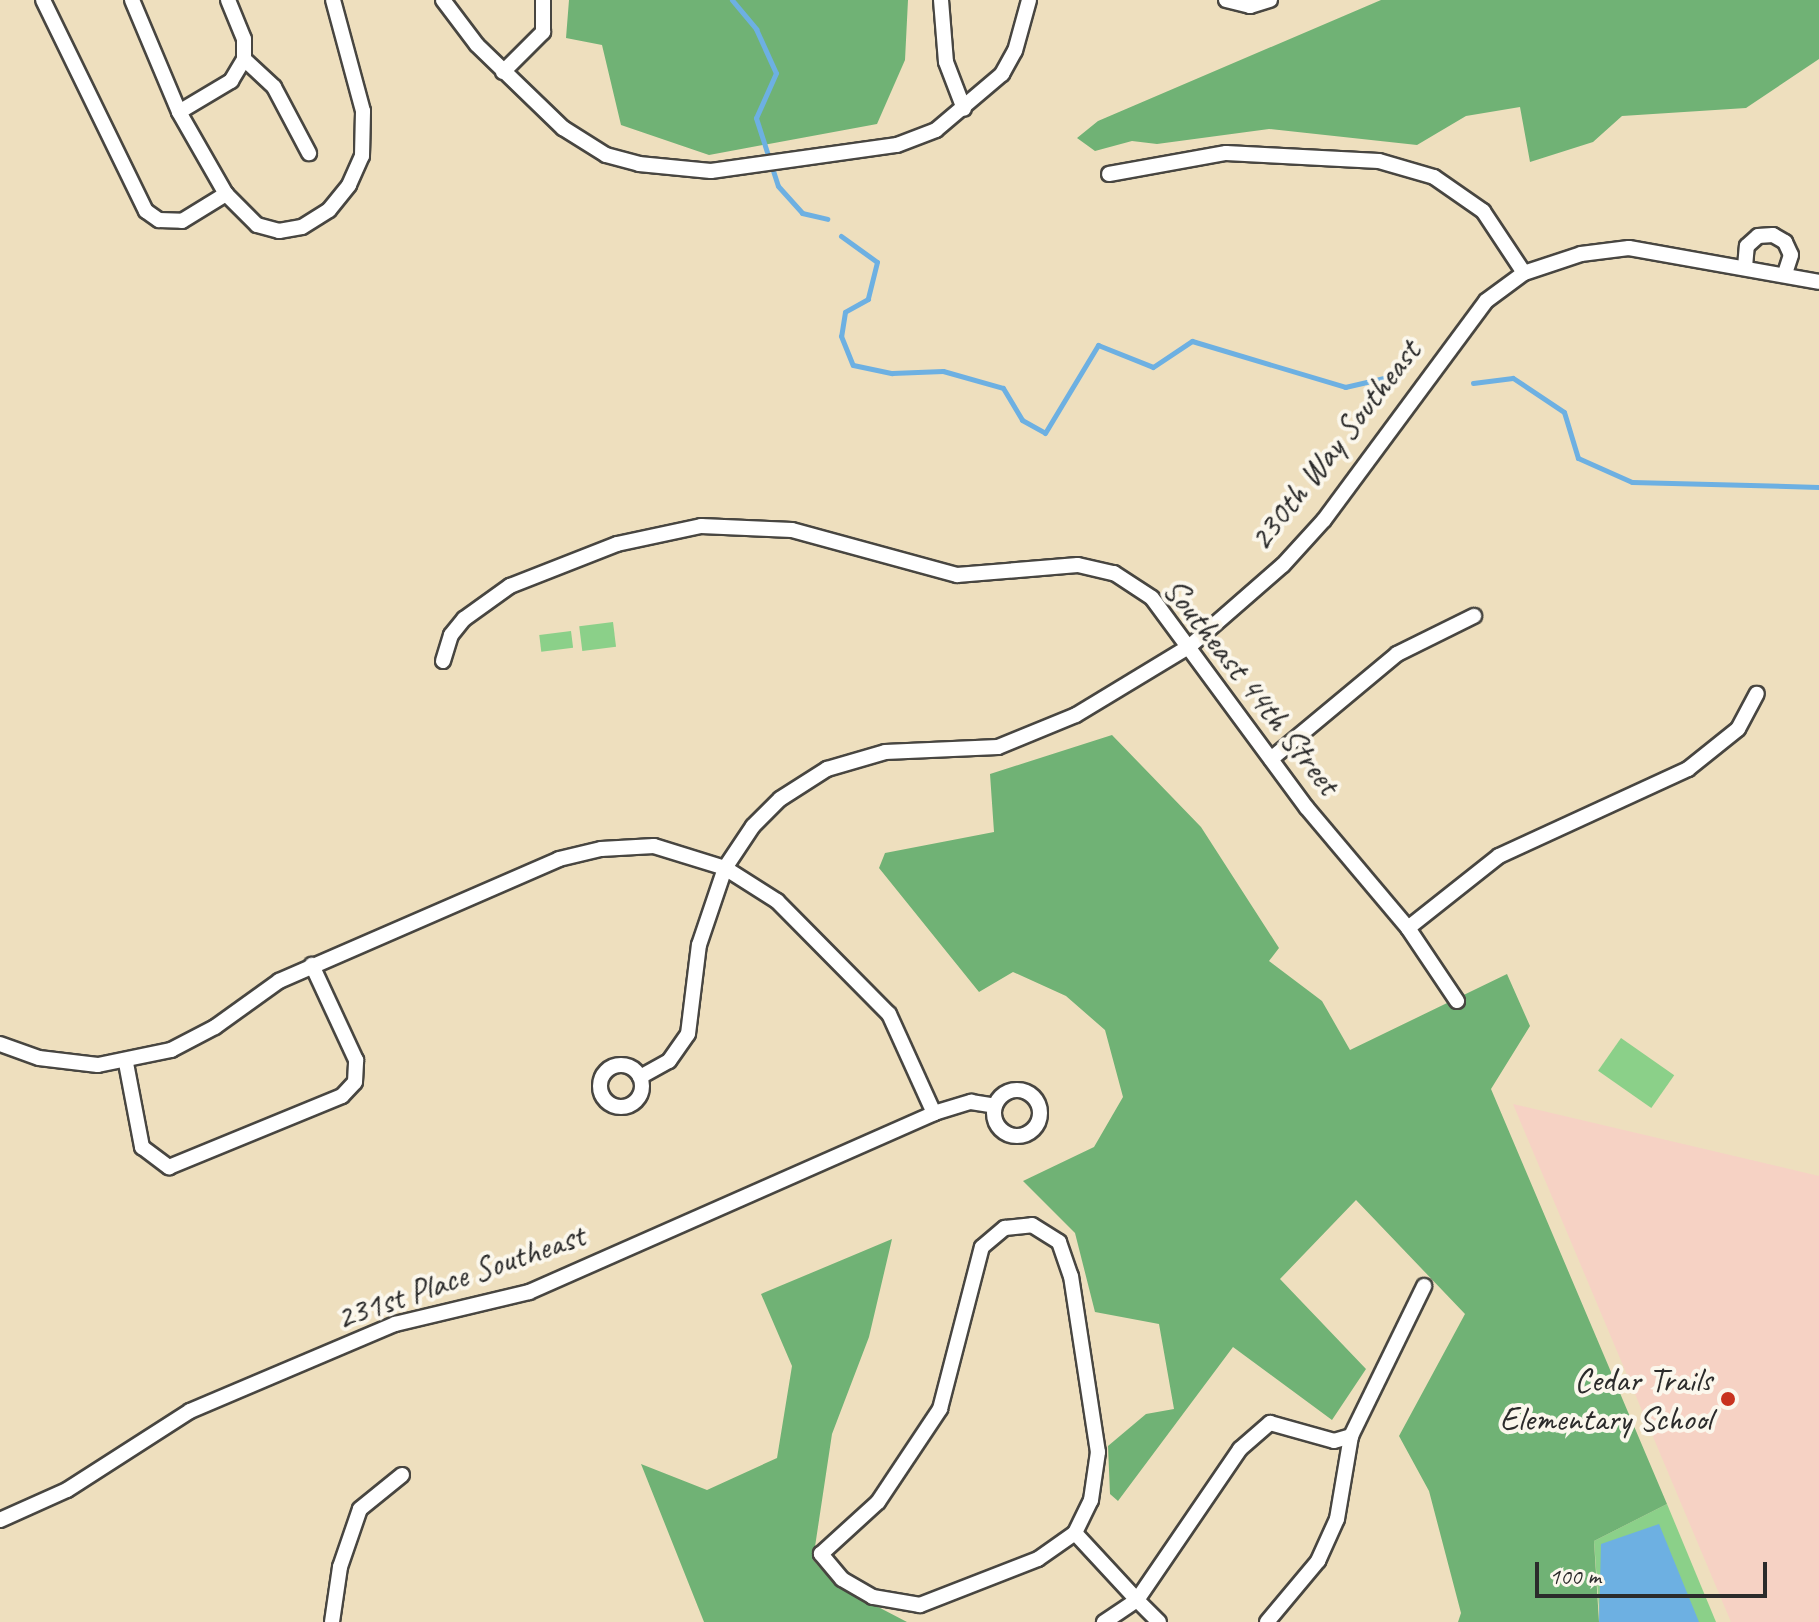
<!DOCTYPE html>
<html>
<head>
<meta charset="utf-8">
<style>
	body { margin:0 }
	#map { position:relative; width:1819px; height:1622px; overflow:hidden; background:#eedfbe; font-family:Caveat,sans-serif }
	div>[style] { position:absolute }
	.built>* { inset:0; background:#f6d2c4 }
	.green>* { inset:0; background:#8bd089; transform-origin:0 0 }
	.forest>* { inset:0; background:#70b275 }
	.water>* { inset:0; background:#6db0e2 }
	.stream>* { height:5px; margin:-2.5px; padding:0 2.5px; transform-origin:2.5px; border-radius:2.5px; background:#6db0e2 }
	.roads { filter:drop-shadow(2px 0 #484641) drop-shadow(-2px 0 #484641) drop-shadow(0 2px #484641) drop-shadow(0 -2px #484641) }
	.street>* { height:14px; margin:-7px; padding:0 7px; transform-origin:7px; border-radius:7px; background:#fff }
	.street>.ring { margin:-7px; padding:0; box-sizing:content-box; background:none; border:14px solid #fff; border-radius:50% }
	.dots>* { width:22px; height:22px; translate:-50% -50%; box-sizing:border-box; border:4px solid #fbf7ec; border-radius:50% }
	span { translate:-50% -50%; white-space:nowrap; text-align:center; line-height:1.15; -webkit-text-stroke:8px #fbf7ec; paint-order:stroke }
	.street-label { font-size:34px; color:#2b2b2b }
	.poi-label { font-size:34px; color:#2b2b2b }
	.right { translate:-100% -50%; text-align:right }
	.scale { position:absolute; left:1535px; top:1562px; width:232px; height:36px; box-sizing:border-box; border:4px solid #2b2b2b; border-top:0; padding-left:10px; font-size:24px; line-height:28px; white-space:nowrap; color:#2b2b2b; -webkit-text-stroke:6px #fbf7ec; paint-order:stroke }
</style>
</head>
<body>
<div id="map">
	<div class="built">
		<div style="clip-path:polygon(1513px 1104px,1819px 1176px,1819px 1622px,1731px 1622px)"></div>
	</div>
	<div class="green">
		<div style="left:613px;top:622px;width:25px;height:34px;rotate:83deg"></div>
		<div style="left:571px;top:631px;width:17px;height:32px;rotate:83deg"></div>
		<div style="left:1621px;top:1038px;width:65px;height:40px;rotate:35deg"></div>
		<div style="clip-path:polygon(1667px 1504px,1716px 1622px,1600px 1622px,1594px 1541px)"></div>
	</div>
	<div class="forest">
		<div style="clip-path:polygon(569px 0,908px 0,905px 60px,877px 124px,709px 155px,621px 125px,602px 45px,566px 38px)"></div>
		<div style="clip-path:polygon(1381px 0,1819px 0,1819px 59px,1746px 108px,1622px 116px,1593px 142px,1530px 162px,1520px 107px,1466px 116px,1417px 145px,1269px 129px,1157px 144px,1132px 141px,1095px 151px,1077px 138px,1098px 121px)"></div>
		<div style="clip-path:polygon(1112px 735px,1201px 827px,1279px 948px,1269px 961px,1322px 1001px,1350px 1050px,1507px 974px,1530px 1026px,1491px 1089px,1667px 1504px,1594px 1541px,1599px 1622px,1458px 1622px,1461px 1613px,1429px 1491px,1399px 1436px,1465px 1314px,1356px 1200px,1280px 1279px,1366px 1369px,1332px 1420px,1233px 1347px,1118px 1501px,1110px 1494px,1108px 1446px,1146px 1414px,1174px 1409px,1159px 1324px,1095px 1312px,1075px 1233px,1023px 1181px,1094px 1147px,1123px 1097px,1105px 1030px,1066px 996px,1013px 972px,979px 992px,879px 868px,885px 853px,994px 832px,990px 774px)"></div>
		<div style="clip-path:polygon(892px 1239px,869px 1337px,832px 1434px,813px 1560px,836px 1585px,907px 1622px,704px 1622px,641px 1464px,707px 1490px,777px 1458px,792px 1366px,761px 1294px)"></div>
	</div>
	<div class="water">
		<div style="clip-path:polygon(1659px 1524px,1699px 1622px,1599px 1622px,1601px 1544px)"></div>
	</div>
	<div class="stream">
		<div style="left:732px;top:0;width:38px;rotate:50deg"></div>
		<div style="left:756px;top:29px;width:48px;rotate:65.6deg"></div>
		<div style="left:776px;top:73px;width:49px;rotate:114deg"></div>
		<div style="left:756px;top:118px;width:71px;rotate:72.1deg"></div>
		<div style="left:778px;top:186px;width:36px;rotate:48deg"></div>
		<div style="left:802px;top:213px;width:26px;rotate:13deg"></div>
		<div style="left:841px;top:236px;width:44px;rotate:35.8deg"></div>
		<div style="left:877px;top:262px;width:38px;rotate:104deg"></div>
		<div style="left:868px;top:299px;width:26px;rotate:151deg"></div>
		<div style="left:845px;top:312px;width:24px;rotate:99deg"></div>
		<div style="left:841px;top:336px;width:31px;rotate:68deg"></div>
		<div style="left:853px;top:365px;width:40px;rotate:12deg"></div>
		<div style="left:892px;top:373px;width:51px;rotate:-2.2deg"></div>
		<div style="left:943px;top:371px;width:62px;rotate:15.8deg"></div>
		<div style="left:1003px;top:388px;width:37px;rotate:59deg"></div>
		<div style="left:1022px;top:420px;width:26px;rotate:29deg"></div>
		<div style="left:1045px;top:433px;width:103px;rotate:-58.9deg"></div>
		<div style="left:1098px;top:345px;width:59px;rotate:21.8deg"></div>
		<div style="left:1153px;top:367px;width:47px;rotate:-33.7deg"></div>
		<div style="left:1192px;top:341px;width:160px;rotate:16.7deg"></div>
		<div style="left:1345px;top:387px;width:40px;rotate:-13deg"></div>
		<div style="left:1473px;top:383px;width:40px;rotate:-7.1deg"></div>
		<div style="left:1513px;top:378px;width:61px;rotate:33.7deg"></div>
		<div style="left:1564px;top:412px;width:48px;rotate:73.1deg"></div>
		<div style="left:1578px;top:458px;width:59px;rotate:24deg"></div>
		<div style="left:1632px;top:482px;width:187px;rotate:1.5deg"></div>
	</div>
	<div class="roads">
		<div class="street">
			<div style="left:43px;top:0;width:235px;rotate:64deg"></div>
			<div style="left:146px;top:211px;width:16px;rotate:35deg"></div>
			<div style="left:159px;top:220px;width:23px;rotate:2deg"></div>
			<div style="left:182px;top:221px;width:52px;rotate:-31.5deg"></div>
			<div style="left:132px;top:0;width:121px;rotate:67.2deg"></div>
			<div style="left:179px;top:112px;width:95px;rotate:60.2deg"></div>
			<div style="left:226px;top:194px;width:44px;rotate:45deg"></div>
			<div style="left:257px;top:225px;width:23px;rotate:15deg"></div>
			<div style="left:279px;top:231px;width:23px;rotate:-10deg"></div>
			<div style="left:302px;top:227px;width:32px;rotate:-32deg"></div>
			<div style="left:329px;top:210px;width:32px;rotate:-51deg"></div>
			<div style="left:349px;top:185px;width:32px;rotate:-66deg"></div>
			<div style="left:362px;top:156px;width:45px;rotate:-88.7deg"></div>
			<div style="left:363px;top:111px;width:115px;rotate:-105.1deg"></div>
			<div style="left:228px;top:0;width:42px;rotate:67.7deg"></div>
			<div style="left:244px;top:39px;width:20px;rotate:90deg"></div>
			<div style="left:244px;top:59px;width:41px;rotate:43deg"></div>
			<div style="left:274px;top:87px;width:75px;rotate:62.1deg"></div>
			<div style="left:443px;top:0;width:56px;rotate:52.9deg"></div>
			<div style="left:477px;top:45px;width:120px;rotate:44deg"></div>
			<div style="left:563px;top:128px;width:51px;rotate:32.1deg"></div>
			<div style="left:606px;top:155px;width:34px;rotate:15deg"></div>
			<div style="left:639px;top:164px;width:72px;rotate:5.6deg"></div>
			<div style="left:711px;top:171px;width:188px;rotate:-8deg"></div>
			<div style="left:897px;top:145px;width:42px;rotate:-21deg"></div>
			<div style="left:936px;top:130px;width:87px;rotate:-40.3deg"></div>
			<div style="left:1002px;top:74px;width:26px;rotate:-61deg"></div>
			<div style="left:1015px;top:51px;width:53px;rotate:-74.6deg"></div>
			<div style="left:941px;top:0;width:62px;rotate:85.4deg"></div>
			<div style="left:946px;top:62px;width:50px;rotate:69deg"></div>
			<div style="left:1226px;top:0;width:25px;rotate:14deg"></div>
			<div style="left:1250px;top:6px;width:21px;rotate:-17deg"></div>
			<div style="left:503px;top:72px;width:57px;rotate:-45deg"></div>
			<div style="left:543px;top:32px;width:32px;rotate:-90deg"></div>
			<div style="left:179px;top:112px;width:61px;rotate:-30.8deg"></div>
			<div style="left:231px;top:81px;width:26px;rotate:-59deg"></div>
			<div style="left:1109px;top:174px;width:119px;rotate:-10.2deg"></div>
			<div style="left:1226px;top:153px;width:153px;rotate:3deg"></div>
			<div style="left:1379px;top:161px;width:57px;rotate:16.2deg"></div>
			<div style="left:1434px;top:177px;width:60px;rotate:34.8deg"></div>
			<div style="left:1483px;top:211px;width:74px;rotate:56.5deg"></div>
			<div style="left:1745px;top:267px;width:21px;rotate:-85deg"></div>
			<div style="left:1747px;top:246px;width:15px;rotate:-42deg"></div>
			<div style="left:1758px;top:236px;width:15px;rotate:-4deg"></div>
			<div style="left:1773px;top:235px;width:14px;rotate:30deg"></div>
			<div style="left:1785px;top:242px;width:14px;rotate:65deg"></div>
			<div style="left:1791px;top:255px;width:20px;rotate:108deg"></div>
			<div style="left:443px;top:661px;width:27px;rotate:-73deg"></div>
			<div style="left:451px;top:635px;width:21px;rotate:-51deg"></div>
			<div style="left:464px;top:619px;width:57px;rotate:-35.7deg"></div>
			<div style="left:510px;top:586px;width:115px;rotate:-21.4deg"></div>
			<div style="left:617px;top:544px;width:86px;rotate:-12.1deg"></div>
			<div style="left:701px;top:526px;width:91px;rotate:2.5deg"></div>
			<div style="left:792px;top:530px;width:171px;rotate:15.3deg"></div>
			<div style="left:957px;top:575px;width:121px;rotate:-4.7deg"></div>
			<div style="left:1078px;top:565px;width:37px;rotate:13deg"></div>
			<div style="left:1114px;top:573px;width:45px;rotate:33.3deg"></div>
			<div style="left:1152px;top:598px;width:261px;rotate:53.6deg"></div>
			<div style="left:1307px;top:808px;width:157px;rotate:49.9deg"></div>
			<div style="left:1408px;top:928px;width:88px;rotate:56.1deg"></div>
			<div style="left:1271px;top:759px;width:164px;rotate:-39.8deg"></div>
			<div style="left:1397px;top:654px;width:86px;rotate:-26.3deg"></div>
			<div style="left:1408px;top:928px;width:116px;rotate:-38.4deg"></div>
			<div style="left:1499px;top:856px;width:208px;rotate:-24.7deg"></div>
			<div style="left:1688px;top:769px;width:64px;rotate:-38.7deg"></div>
			<div style="left:1738px;top:729px;width:40px;rotate:-62deg"></div>
			<div style="left:0;top:1044px;width:41px;rotate:19.7deg"></div>
			<div style="left:39px;top:1058px;width:59px;rotate:6.8deg"></div>
			<div style="left:98px;top:1065px;width:75px;rotate:-11.6deg"></div>
			<div style="left:171px;top:1050px;width:50px;rotate:-27.6deg"></div>
			<div style="left:215px;top:1027px;width:79px;rotate:-35.7deg"></div>
			<div style="left:279px;top:981px;width:305px;rotate:-23.5deg"></div>
			<div style="left:559px;top:859px;width:43px;rotate:-13.4deg"></div>
			<div style="left:601px;top:849px;width:53px;rotate:-3.2deg"></div>
			<div style="left:654px;top:846px;width:74px;rotate:17.2deg"></div>
			<div style="left:725px;top:868px;width:50px;rotate:-56.3deg"></div>
			<div style="left:753px;top:826px;width:38px;rotate:-45deg"></div>
			<div style="left:780px;top:799px;width:56px;rotate:-32.6deg"></div>
			<div style="left:827px;top:769px;width:60px;rotate:-16.3deg"></div>
			<div style="left:885px;top:752px;width:113px;rotate:-2.5deg"></div>
			<div style="left:998px;top:747px;width:84px;rotate:-22.3deg"></div>
			<div style="left:1076px;top:715px;width:133px;rotate:-31.2deg"></div>
			<div style="left:1190px;top:646px;width:123px;rotate:-41.1deg"></div>
			<div style="left:1283px;top:565px;width:61px;rotate:-47.7deg"></div>
			<div style="left:1324px;top:520px;width:272px;rotate:-53.5deg"></div>
			<div style="left:1486px;top:301px;width:47px;rotate:-36.4deg"></div>
			<div style="left:1524px;top:273px;width:60px;rotate:-18.4deg"></div>
			<div style="left:1581px;top:254px;width:48px;rotate:-7.1deg"></div>
			<div style="left:1629px;top:248px;width:193px;rotate:10.1deg"></div>
			<div style="left:126px;top:1063px;width:86px;rotate:79.2deg"></div>
			<div style="left:142px;top:1147px;width:34px;rotate:37deg"></div>
			<div style="left:169px;top:1167px;width:187px;rotate:-22.3deg"></div>
			<div style="left:342px;top:1096px;width:19px;rotate:-47deg"></div>
			<div style="left:355px;top:1082px;width:22px;rotate:-87deg"></div>
			<div style="left:356px;top:1060px;width:105px;rotate:-114.9deg"></div>
			<div class="ring" style="left:600px;top:1065px;width:28px;height:28px"></div>
			<div style="left:640px;top:1077px;width:33px;rotate:-29deg"></div>
			<div style="left:669px;top:1061px;width:33px;rotate:-55deg"></div>
			<div style="left:688px;top:1034px;width:90px;rotate:-83deg"></div>
			<div style="left:699px;top:945px;width:81px;rotate:-71.3deg"></div>
			<div style="left:725px;top:868px;width:62px;rotate:32.4deg"></div>
			<div style="left:777px;top:901px;width:159px;rotate:45.3deg"></div>
			<div style="left:889px;top:1014px;width:109px;rotate:65.6deg"></div>
			<div class="ring" style="left:994px;top:1090px;width:32px;height:32px"></div>
			<div style="left:0;top:1520px;width:73px;rotate:-24.1deg"></div>
			<div style="left:67px;top:1490px;width:146px;rotate:-32.7deg"></div>
			<div style="left:190px;top:1411px;width:223px;rotate:-23deg"></div>
			<div style="left:395px;top:1324px;width:138px;rotate:-13.4deg"></div>
			<div style="left:529px;top:1292px;width:443px;rotate:-23.8deg"></div>
			<div style="left:934px;top:1113px;width:39px;rotate:-17deg"></div>
			<div style="left:971px;top:1102px;width:24px;rotate:9deg"></div>
			<div style="left:1075px;top:1533px;width:45px;rotate:144.9deg"></div>
			<div style="left:1038px;top:1559px;width:127px;rotate:158.7deg"></div>
			<div style="left:920px;top:1605px;width:48px;rotate:-170.3deg"></div>
			<div style="left:873px;top:1597px;width:36px;rotate:-150deg"></div>
			<div style="left:842px;top:1579px;width:33px;rotate:-130deg"></div>
			<div style="left:821px;top:1554px;width:77px;rotate:-42.4deg"></div>
			<div style="left:878px;top:1502px;width:112px;rotate:-56.3deg"></div>
			<div style="left:940px;top:1409px;width:167px;rotate:-75.5deg"></div>
			<div style="left:982px;top:1247px;width:30px;rotate:-40deg"></div>
			<div style="left:1005px;top:1228px;width:27px;rotate:-6deg"></div>
			<div style="left:1032px;top:1225px;width:32px;rotate:32deg"></div>
			<div style="left:1059px;top:1242px;width:36px;rotate:71deg"></div>
			<div style="left:1071px;top:1276px;width:178px;rotate:81.3deg"></div>
			<div style="left:1098px;top:1452px;width:49px;rotate:98.3deg"></div>
			<div style="left:1091px;top:1500px;width:37px;rotate:116deg"></div>
			<div style="left:1075px;top:1533px;width:91px;rotate:47.2deg"></div>
			<div style="left:1137px;top:1600px;width:40px;rotate:146deg"></div>
			<div style="left:332px;top:1622px;width:56px;rotate:-81.7deg"></div>
			<div style="left:340px;top:1567px;width:61px;rotate:-71deg"></div>
			<div style="left:360px;top:1509px;width:54px;rotate:-39deg"></div>
			<div style="left:1159px;top:1622px;width:31px;rotate:-135deg"></div>
			<div style="left:1137px;top:1600px;width:183px;rotate:-55.7deg"></div>
			<div style="left:1240px;top:1449px;width:40px;rotate:-41deg"></div>
			<div style="left:1270px;top:1423px;width:66px;rotate:15.7deg"></div>
			<div style="left:1334px;top:1441px;width:18px;rotate:-16deg"></div>
			<div style="left:1267px;top:1622px;width:80px;rotate:-50.1deg"></div>
			<div style="left:1318px;top:1561px;width:46px;rotate:-65.7deg"></div>
			<div style="left:1337px;top:1519px;width:84px;rotate:-80.4deg"></div>
			<div style="left:1351px;top:1436px;width:167px;rotate:-64deg"></div>
		</div>
	</div>
	<div class="dots">
		<div style="left:1728px;top:1399px;background:#c8321e"></div>
	</div>
	<div class="street-label">
		<span style="left:1334px;top:445px;rotate:-52deg">230th Way Southeast</span>
		<span style="left:1252px;top:686px;rotate:52deg">Southeast 44th Street</span>
		<span style="left:460px;top:1276px;rotate:-19deg">231st Place Southeast</span>
	</div>
	<div class="poi-label">
		<span class="right" style="left:1712px;top:1399px">Cedar Trails<br>Elementary School</span>
	</div>
	<div class="scale">100 m</div>
</div>
</body>
</html>
